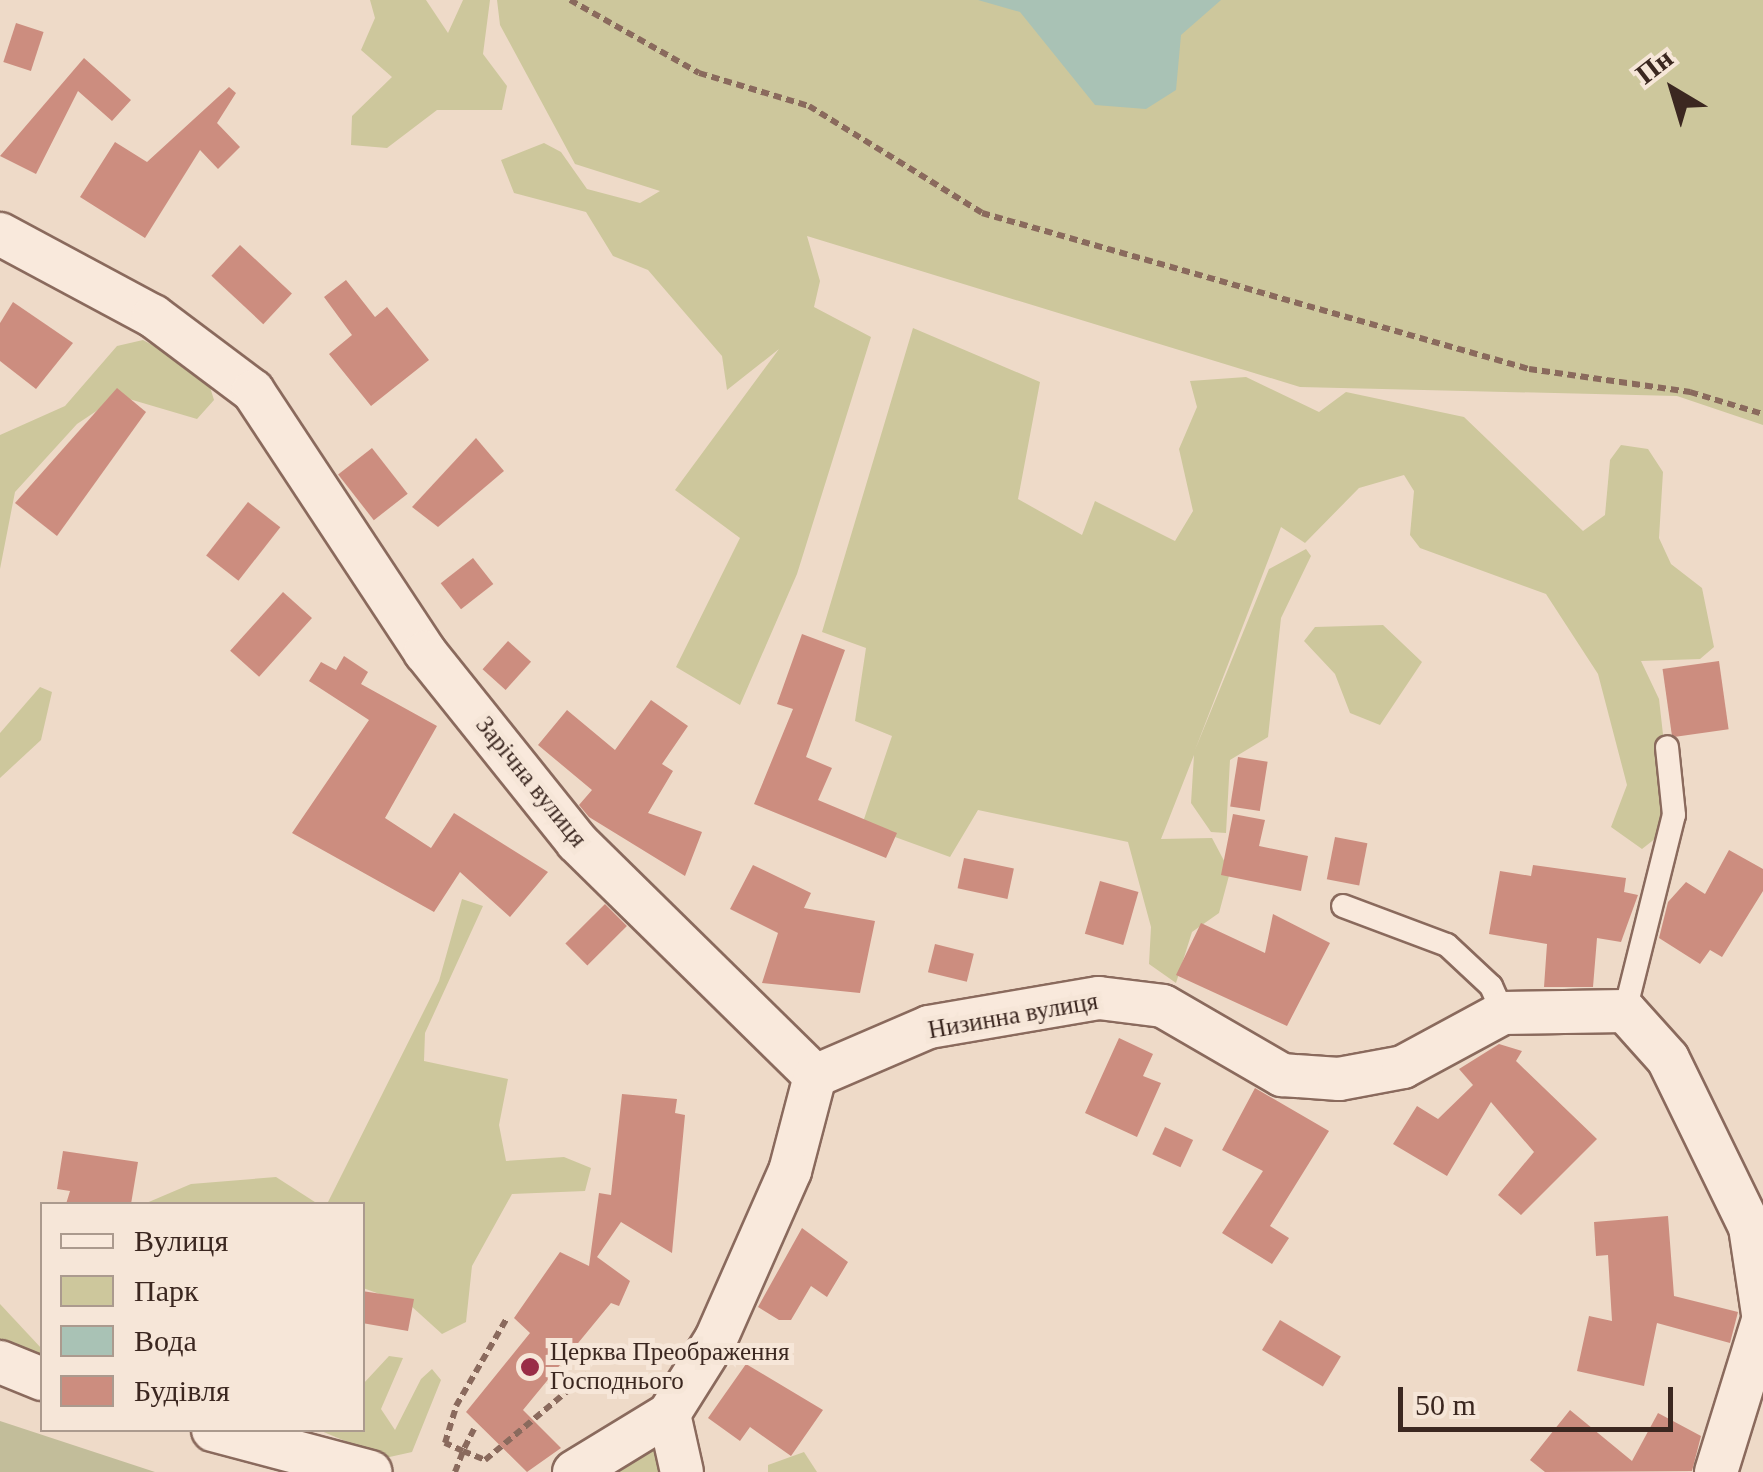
<!DOCTYPE html>
<html>
<head>
<meta charset="utf-8">
<style>
	body { margin:0 }
	#map { position:relative; width:1763px; height:1472px; overflow:hidden; background:#eedac8; font-family:"Times New Roman",serif }
	div>[style] { position:absolute }
	.green>* { inset:0; background:#cdc79c }
	.cemetery>* { inset:0; background:#c2bd9a }
	.water>* { inset:0; background:#a9c2b5 }
	.building>* { inset:0; background:#cc8d7f; transform-origin:0 0 }
	.path>* { height:6px; margin-top:-3px; transform-origin:0; background:repeating-linear-gradient(90deg,#8a6a5d 0 8px,transparent 0 13px) }
	.roads { filter:drop-shadow(2px 0 #8a6a5d) drop-shadow(-2px 0 #8a6a5d) drop-shadow(0 2px #8a6a5d) drop-shadow(0 -2px #8a6a5d) }
	.lane>* { height:22px; margin:-11px; padding:0 11px; transform-origin:11px; border-radius:11px; background:#f9e9dc }
	.street>* { height:42px; margin:-21px; padding:0 21px; transform-origin:21px; border-radius:21px; background:#f9e9dc }
	.dots>* { width:28px; height:28px; translate:-50% -50%; box-sizing:border-box; border:5px solid #f6e6d8; border-radius:50% }
	span { translate:-50% -50%; white-space:nowrap; text-align:center; line-height:1.15; -webkit-text-stroke:10px #f6e6d8; paint-order:stroke }
	.street-label { font-size:25px; color:#3b2720 }
	.poi-label { font-size:25px; color:#3b2720 }
	.left { translate:0 -50%; text-align:left }
	.legend { position:absolute; left:40px; top:1202px; width:325px; height:230px; box-sizing:border-box; background:#f6e6d8; border:2px solid #ab9a8e; margin:0; padding:12px 18px; list-style:none; font-size:30px; color:#3b2720 }
	.legend li { display:flex; align-items:center; gap:20px; height:50px }
	.legend b { width:50px; border:2px solid #ab9a8e }
	.north { position:absolute; left:1623px; top:40px; width:100px; height:100px; -webkit-text-stroke:8px #f6e6d8; paint-order:stroke; rotate:322deg; font-size:28px; font-weight:700; line-height:40px; text-align:center; color:#3b2720 }
	.north::after { content:''; display:block; margin:auto; width:35px; height:45px; background:#3b2720; clip-path:polygon(50% 0,100% 100%,50% 72%,0 100%) }
	.scale { position:absolute; left:1398px; top:1387px; width:275px; height:45px; box-sizing:border-box; border:5px solid #3b2720; border-top:0; padding-left:12px; font-size:30px; line-height:35px; white-space:nowrap; color:#3b2720; -webkit-text-stroke:8px #f6e6d8; paint-order:stroke }
</style>
</head>
<body>
<div id="map">
	<div class="green">
		<div style="clip-path:polygon(370px 0,426px 0,448px 33px,463px 0,490px 0,483px 54px,507px 86px,502px 110px,437px 110px,387px 148px,351px 145px,352px 116px,392px 77px,361px 50px,375px 18px)"></div>
		<div style="clip-path:polygon(497px 0,1763px 0,1763px 425px,1677px 396px,1300px 387px,807px 236px,820px 281px,814px 307px,871px 337px,797px 574px,740px 705px,676px 667px,740px 538px,675px 490px,779px 349px,727px 390px,722px 356px,648px 270px,613px 256px,586px 212px,514px 193px,501px 160px,544px 143px,561px 152px,587px 189px,640px 203px,660px 191px,575px 164px,500px 25px)"></div>
		<div style="clip-path:polygon(913px 328px,1040px 382px,1018px 499px,1082px 535px,1095px 501px,1175px 541px,1193px 511px,1179px 449px,1197px 407px,1190px 381px,1246px 377px,1319px 412px,1346px 392px,1464px 417px,1583px 531px,1605px 515px,1610px 460px,1621px 445px,1648px 449px,1663px 472px,1659px 538px,1671px 564px,1702px 588px,1714px 647px,1700px 659px,1641px 661px,1659px 699px,1670px 796px,1656px 838px,1642px 849px,1611px 827px,1627px 785px,1598px 674px,1546px 594px,1420px 548px,1410px 535px,1414px 491px,1404px 475px,1359px 488px,1305px 543px,1281px 527px,1195px 750px,1269px 569px,1306px 549px,1311px 556px,1281px 618px,1268px 737px,1230px 760px,1226px 833px,1211px 832px,1191px 803px,1194px 755px,1161px 839px,1212px 838px,1230px 872px,1219px 913px,1192px 932px,1176px 983px,1149px 964px,1151px 927px,1128px 842px,978px 810px,950px 857px,862px 825px,892px 736px,855px 721px,866px 648px,822px 632px)"></div>
		<div style="clip-path:polygon(143px 340px,206px 374px,214px 400px,197px 419px,119px 396px,77px 424px,15px 492px,0 569px,0 435px,65px 406px,117px 346px)"></div>
		<div style="clip-path:polygon(1383px 625px,1422px 662px,1380px 725px,1350px 713px,1335px 674px,1304px 641px,1315px 627px)"></div>
		<div style="clip-path:polygon(40px 687px,52px 692px,41px 740px,0 778px,0 733px)"></div>
		<div style="clip-path:polygon(462px 899px,483px 906px,425px 1033px,424px 1061px,508px 1079px,499px 1125px,506px 1161px,564px 1157px,591px 1168px,585px 1191px,512px 1194px,472px 1266px,466px 1322px,442px 1334px,410px 1305px,363px 1288px,362px 1204px,327px 1204px,439px 981px)"></div>
		<div style="clip-path:polygon(276px 1177px,318px 1204px,144px 1204px,191px 1184px)"></div>
		<div style="clip-path:polygon(0 1304px,42px 1349px,42px 1375px,0 1356px)"></div>
		<div style="clip-path:polygon(389px 1356px,403px 1358px,381px 1409px,395px 1430px,421px 1379px,432px 1369px,441px 1380px,412px 1452px,385px 1458px,319px 1430px,267px 1430px,362px 1430px,363px 1384px)"></div>
		<div style="clip-path:polygon(649px 1441px,666px 1472px,599px 1472px)"></div>
		<div style="clip-path:polygon(804px 1452px,817px 1472px,768px 1472px,768px 1465px)"></div>
	</div>
	<div class="cemetery">
		<div style="clip-path:polygon(0 1421px,155px 1472px,0 1472px)"></div>
	</div>
	<div class="water">
		<div style="clip-path:polygon(978px 0,1221px 0,1181px 35px,1176px 90px,1146px 109px,1095px 105px,1020px 12px)"></div>
	</div>
	<div class="building">
		<div style="left:16px;top:23px;width:29px;height:41px;rotate:18deg"></div>
		<div style="clip-path:polygon(84px 58px,131px 100px,112px 121px,78px 91px,36px 174px,0 156px)"></div>
		<div style="clip-path:polygon(229px 87px,236px 93px,217px 123px,240px 147px,218px 169px,200px 150px,145px 238px,80px 197px,115px 142px,147px 162px)"></div>
		<div style="left:240px;top:245px;width:71px;height:42px;rotate:43deg"></div>
		<div style="clip-path:polygon(346px 280px,375px 317px,387px 307px,429px 360px,371px 406px,329px 354px,352px 335px,324px 297px)"></div>
		<div style="clip-path:polygon(13px 302px,73px 343px,36px 389px,0 361px,0 323px)"></div>
		<div style="clip-path:polygon(117px 388px,146px 412px,57px 536px,15px 503px)"></div>
		<div style="clip-path:polygon(476px 438px,504px 471px,438px 527px,412px 507px)"></div>
		<div style="left:372px;top:448px;width:58px;height:43px;rotate:52deg"></div>
		<div style="left:248px;top:502px;width:41px;height:68px;rotate:38deg"></div>
		<div style="left:473px;top:558px;width:33px;height:41px;rotate:52deg"></div>
		<div style="left:283px;top:592px;width:39px;height:79px;rotate:42deg"></div>
		<div style="clip-path:polygon(802px 634px,845px 650px,806px 757px,832px 768px,818px 800px,897px 833px,886px 858px,754px 804px,793px 709px,777px 704px)"></div>
		<div style="left:508px;top:641px;width:31px;height:38px;rotate:42deg"></div>
		<div style="clip-path:polygon(344px 656px,368px 672px,361px 684px,437px 726px,385px 818px,431px 848px,454px 813px,548px 872px,510px 917px,460px 872px,434px 912px,292px 833px,369px 720px,309px 681px,321px 662px,336px 670px)"></div>
		<div style="left:1719px;top:661px;width:69px;height:57px;rotate:82deg"></div>
		<div style="clip-path:polygon(651px 700px,688px 726px,662px 764px,673px 771px,648px 813px,702px 832px,685px 876px,589px 817px,579px 805px,592px 790px,538px 745px,567px 710px,615px 750px)"></div>
		<div style="left:1238px;top:757px;width:30px;height:50px;rotate:9deg"></div>
		<div style="clip-path:polygon(1233px 814px,1265px 820px,1259px 846px,1308px 856px,1301px 891px,1221px 875px)"></div>
		<div style="left:1335px;top:837px;width:33px;height:43px;rotate:11deg"></div>
		<div style="clip-path:polygon(1729px 850px,1763px 869px,1763px 891px,1722px 957px,1710px 950px,1700px 964px,1659px 938px,1668px 902px,1686px 882px,1705px 894px)"></div>
		<div style="left:964px;top:858px;width:51px;height:31px;rotate:12deg"></div>
		<div style="clip-path:polygon(753px 865px,811px 893px,804px 908px,875px 921px,860px 993px,762px 983px,778px 933px,730px 909px)"></div>
		<div style="clip-path:polygon(1533px 865px,1626px 878px,1624px 892px,1638px 895px,1621px 942px,1597px 938px,1593px 987px,1544px 987px,1547px 944px,1489px 934px,1500px 871px,1531px 876px)"></div>
		<div style="left:1100px;top:881px;width:40px;height:55px;rotate:16deg"></div>
		<div style="left:605px;top:904px;width:31px;height:56px;rotate:45deg"></div>
		<div style="clip-path:polygon(1273px 914px,1330px 943px,1287px 1026px,1176px 975px,1201px 923px,1265px 953px)"></div>
		<div style="left:935px;top:944px;width:40px;height:29px;rotate:14deg"></div>
		<div style="clip-path:polygon(1119px 1038px,1153px 1054px,1143px 1076px,1161px 1083px,1137px 1137px,1085px 1113px)"></div>
		<div style="clip-path:polygon(1499px 1044px,1522px 1051px,1516px 1061px,1597px 1139px,1521px 1215px,1498px 1195px,1534px 1152px,1491px 1102px,1447px 1176px,1393px 1144px,1417px 1106px,1438px 1119px,1473px 1085px,1459px 1069px)"></div>
		<div style="clip-path:polygon(1255px 1088px,1329px 1131px,1270px 1226px,1289px 1238px,1272px 1264px,1222px 1233px,1263px 1171px,1222px 1150px)"></div>
		<div style="clip-path:polygon(622px 1094px,677px 1099px,675px 1113px,685px 1115px,672px 1253px,621px 1222px,597px 1257px,630px 1281px,619px 1306px,611px 1303px,523px 1410px,561px 1448px,527px 1472px,466px 1412px,530px 1333px,514px 1318px,560px 1252px,589px 1266px,599px 1193px,611px 1195px)"></div>
		<div style="left:1165px;top:1127px;width:31px;height:30px;rotate:25deg"></div>
		<div style="clip-path:polygon(63px 1151px,138px 1162px,131px 1204px,66px 1204px,70px 1191px,57px 1189px)"></div>
		<div style="clip-path:polygon(1668px 1216px,1674px 1296px,1738px 1312px,1730px 1343px,1657px 1323px,1644px 1386px,1577px 1371px,1589px 1316px,1612px 1321px,1608px 1255px,1596px 1256px,1594px 1222px)"></div>
		<div style="clip-path:polygon(802px 1228px,848px 1262px,827px 1297px,811px 1286px,791px 1320px,779px 1320px,758px 1307px)"></div>
		<div style="clip-path:polygon(362px 1291px,414px 1299px,408px 1331px,362px 1323px)"></div>
		<div style="left:1280px;top:1320px;width:71px;height:35px;rotate:31deg"></div>
		<div style="clip-path:polygon(746px 1364px,823px 1410px,791px 1456px,750px 1427px,740px 1441px,708px 1418px)"></div>
		<div style="clip-path:polygon(1570px 1410px,1632px 1461px,1658px 1413px,1701px 1436px,1692px 1471px,1545px 1472px,1530px 1460px)"></div>
	</div>
	<div class="path">
		<div style="left:570px;top:0;width:148px;rotate:29.5deg"></div>
		<div style="left:699px;top:73px;width:115px;rotate:16.7deg"></div>
		<div style="left:809px;top:106px;width:203px;rotate:31.7deg"></div>
		<div style="left:982px;top:213px;width:569px;rotate:15.92deg"></div>
		<div style="left:1529px;top:369px;width:163px;rotate:8.1deg"></div>
		<div style="left:1690px;top:392px;width:76px;rotate:16.8deg"></div>
		<div style="left:474px;top:1429px;width:25px;rotate:117deg"></div>
		<div style="left:463px;top:1451px;width:24px;rotate:22deg"></div>
		<div style="left:485px;top:1460px;width:134px;rotate:-39.9deg"></div>
		<div style="left:455px;top:1472px;width:22px;rotate:-69deg"></div>
		<div style="left:463px;top:1451px;width:20px;rotate:-156deg"></div>
		<div style="left:445px;top:1443px;width:39px;rotate:-73deg"></div>
		<div style="left:456px;top:1406px;width:102px;rotate:-59.9deg"></div>
	</div>
	<div class="roads">
		<div class="lane">
			<div style="left:1343px;top:906px;width:111px;rotate:20.6deg"></div>
			<div style="left:1447px;top:945px;width:60px;rotate:43deg"></div>
			<div style="left:1491px;top:986px;width:30px;rotate:66deg"></div>
			<div style="left:1625px;top:1011px;width:202px;rotate:-76deg"></div>
			<div style="left:1674px;top:815px;width:68px;rotate:-95.9deg"></div>
		</div>
		<div class="street">
			<div style="left:0;top:234px;width:174px;rotate:28.2deg"></div>
			<div style="left:153px;top:316px;width:125px;rotate:36.9deg"></div>
			<div style="left:253px;top:391px;width:313px;rotate:56.6deg"></div>
			<div style="left:425px;top:652px;width:243px;rotate:51.3deg"></div>
			<div style="left:577px;top:842px;width:334px;rotate:44.5deg"></div>
			<div style="left:815px;top:1076px;width:98px;rotate:104.7deg"></div>
			<div style="left:790px;top:1171px;width:184px;rotate:113.8deg"></div>
			<div style="left:716px;top:1339px;width:89px;rotate:122.1deg"></div>
			<div style="left:669px;top:1414px;width:59px;rotate:77.4deg"></div>
			<div style="left:815px;top:1076px;width:124px;rotate:-23.3deg"></div>
			<div style="left:929px;top:1027px;width:172px;rotate:-9.7deg"></div>
			<div style="left:1099px;top:998px;width:64px;rotate:7.1deg"></div>
			<div style="left:1163px;top:1006px;width:138px;rotate:30.1deg"></div>
			<div style="left:1282px;top:1075px;width:57px;rotate:4deg"></div>
			<div style="left:1339px;top:1079px;width:65px;rotate:-10.6deg"></div>
			<div style="left:1403px;top:1067px;width:114px;rotate:-28.4deg"></div>
			<div style="left:1503px;top:1013px;width:122px;rotate:-0.9deg"></div>
			<div style="left:1625px;top:1011px;width:64px;rotate:48.1deg"></div>
			<div style="left:1668px;top:1059px;width:187px;rotate:64deg"></div>
			<div style="left:1750px;top:1227px;width:88px;rotate:81.5deg"></div>
			<div style="left:0;top:1362px;width:45px;rotate:22deg"></div>
			<div style="left:213px;top:1430px;width:163px;rotate:14.9deg"></div>
			<div style="left:574px;top:1472px;width:111px;rotate:-31.4deg"></div>
			<div style="left:1716px;top:1472px;width:159px;rotate:-72.8deg"></div>
		</div>
	</div>
	<div class="dots">
		<div style="left:530px;top:1367px;background:#992d47"></div>
	</div>
	<div class="street-label">
		<span style="left:531px;top:782px;rotate:51deg">Зарічна вулиця</span>
		<span style="left:1013px;top:1016px;rotate:-10deg">Низинна вулиця</span>
	</div>
	<div class="poi-label">
		<span class="left" style="left:550px;top:1367px">Церква Преображення<br>Господнього</span>
	</div>
	<ul class="legend">
	<li><b style="height:12px;background:#f9e9dc"></b>Вулиця</li>
	<li><b style="height:28px;background:#cdc79c"></b>Парк</li>
	<li><b style="height:28px;background:#a9c2b5"></b>Вода</li>
	<li><b style="height:28px;background:#cc8d7f"></b>Будівля</li>
	</ul>
	<div class="north">Пн</div>
	<div class="scale">50 m</div>
</div>
</body>
</html>
